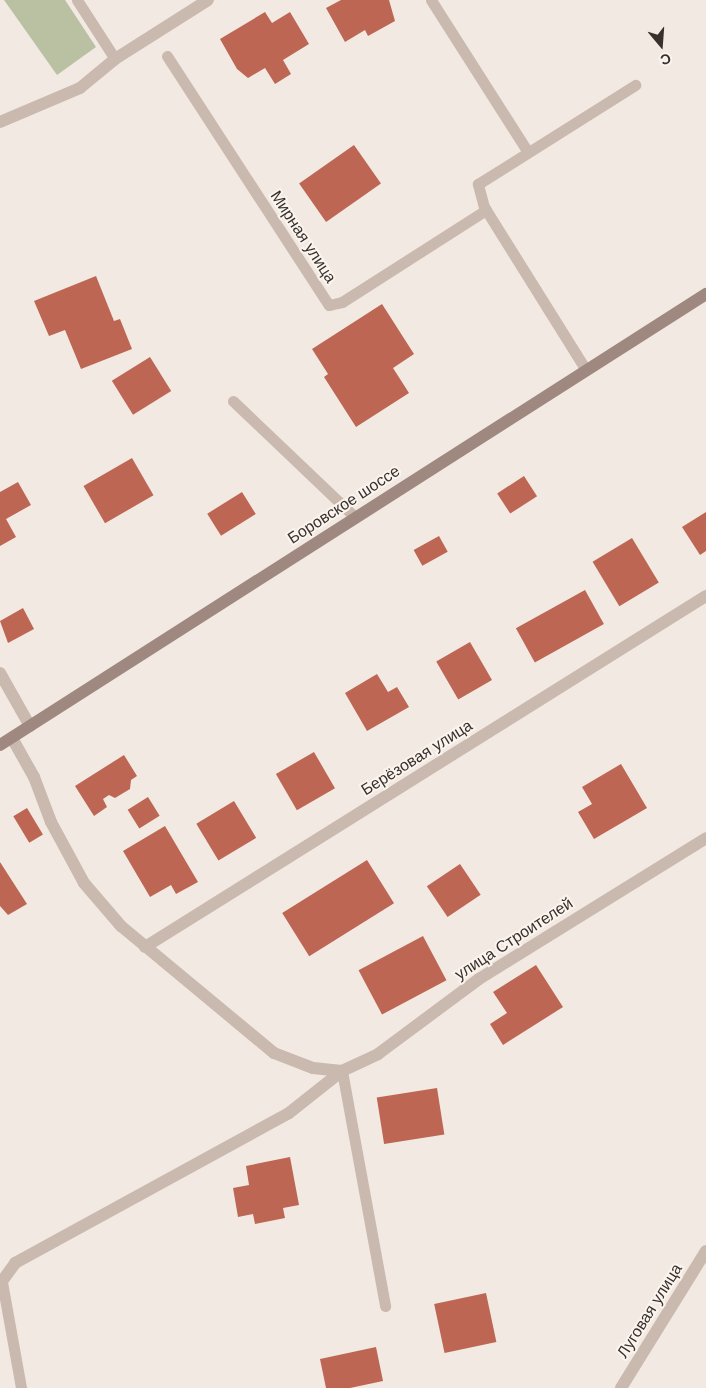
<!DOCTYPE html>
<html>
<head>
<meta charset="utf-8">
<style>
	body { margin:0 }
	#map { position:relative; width:706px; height:1388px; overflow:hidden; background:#f2e9e2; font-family:Helvetica,sans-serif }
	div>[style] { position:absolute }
	.green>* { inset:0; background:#b9c1a2 }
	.building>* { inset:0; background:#be6654; transform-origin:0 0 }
	.service>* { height:11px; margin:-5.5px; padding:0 5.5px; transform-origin:5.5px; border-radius:5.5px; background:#cab9ae }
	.minor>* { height:12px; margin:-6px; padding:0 6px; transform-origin:6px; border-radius:6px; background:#cab9ae }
	.secondary>* { height:12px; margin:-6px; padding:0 6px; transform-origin:6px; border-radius:6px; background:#9e887f }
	span { translate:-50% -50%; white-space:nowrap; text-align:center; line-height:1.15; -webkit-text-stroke:4px #faf4ee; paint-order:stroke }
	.street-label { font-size:16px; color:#392f2c }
	.north { position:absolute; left:636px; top:20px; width:50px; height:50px; -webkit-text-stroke:4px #faf4ee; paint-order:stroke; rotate:162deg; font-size:14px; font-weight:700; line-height:20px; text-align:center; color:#392f2c }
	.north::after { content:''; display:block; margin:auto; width:18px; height:22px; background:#392f2c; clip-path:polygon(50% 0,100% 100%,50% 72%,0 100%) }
</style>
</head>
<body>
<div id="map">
	<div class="green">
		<div style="clip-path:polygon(4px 0,65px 0,96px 47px,57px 75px)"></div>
	</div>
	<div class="building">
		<div style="clip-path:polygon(341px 0,389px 0,395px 21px,368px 36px,365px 30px,345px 42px,326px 8px)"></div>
		<div style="clip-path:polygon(265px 12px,272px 23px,290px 12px,309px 44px,283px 60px,291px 74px,275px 84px,265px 68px,248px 78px,237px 69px,220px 39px)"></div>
		<div style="left:354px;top:145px;width:47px;height:67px;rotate:55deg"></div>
		<div style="clip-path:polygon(96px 276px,114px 321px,120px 319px,132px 349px,81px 369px,65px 330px,49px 336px,34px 301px)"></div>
		<div style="clip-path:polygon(382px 304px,414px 354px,393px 368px,409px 393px,356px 427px,324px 377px,328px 374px,312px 349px)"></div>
		<div style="left:150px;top:357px;width:40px;height:45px;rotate:58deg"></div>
		<div style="left:132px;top:458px;width:43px;height:56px;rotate:60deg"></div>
		<div style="left:524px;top:476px;width:24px;height:32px;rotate:57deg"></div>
		<div style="clip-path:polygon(18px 482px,31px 505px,6px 519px,16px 537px,0 546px,0 492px)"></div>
		<div style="left:242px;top:492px;width:26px;height:41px;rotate:58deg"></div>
		<div style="clip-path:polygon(706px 512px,706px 551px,700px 555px,682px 527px)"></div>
		<div style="left:439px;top:536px;width:18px;height:29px;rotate:61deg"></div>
		<div style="left:632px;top:538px;width:52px;height:46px;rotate:59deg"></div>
		<div style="left:585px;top:590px;width:39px;height:79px;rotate:61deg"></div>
		<div style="clip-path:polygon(23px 608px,34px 629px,8px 643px,0 621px)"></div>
		<div style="left:470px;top:642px;width:44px;height:39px;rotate:60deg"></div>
		<div style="clip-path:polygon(377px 674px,388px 692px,397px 687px,409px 707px,367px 731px,345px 693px)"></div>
		<div style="left:314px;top:752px;width:42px;height:44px;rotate:60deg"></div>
		<div style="clip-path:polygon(124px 755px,137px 776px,131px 780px,130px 789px,115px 798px,109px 795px,103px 799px,107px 807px,94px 816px,75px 786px)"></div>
		<div style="clip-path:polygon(621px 764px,647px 808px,594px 839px,578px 812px,592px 804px,582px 787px)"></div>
		<div style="left:148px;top:797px;width:22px;height:24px;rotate:58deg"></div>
		<div style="left:234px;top:801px;width:43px;height:44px;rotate:59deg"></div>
		<div style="left:27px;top:808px;width:31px;height:16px;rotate:59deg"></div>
		<div style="clip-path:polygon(165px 826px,198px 882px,176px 894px,171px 885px,150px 897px,123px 851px)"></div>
		<div style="left:367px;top:860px;width:51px;height:100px;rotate:58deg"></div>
		<div style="clip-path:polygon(0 862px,27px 904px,8px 915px,0 906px)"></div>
		<div style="left:460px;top:864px;width:37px;height:40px;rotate:56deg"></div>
		<div style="left:423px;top:936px;width:50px;height:73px;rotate:62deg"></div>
		<div style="clip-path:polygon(536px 965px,563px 1007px,503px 1045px,490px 1024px,507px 1013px,493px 992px)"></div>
		<div style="left:437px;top:1088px;width:47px;height:61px;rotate:81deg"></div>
		<div style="clip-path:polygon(290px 1157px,299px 1205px,283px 1208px,285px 1218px,255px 1224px,253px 1214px,238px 1217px,233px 1188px,249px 1185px,246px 1166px)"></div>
		<div style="left:486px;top:1293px;width:50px;height:53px;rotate:78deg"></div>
		<div style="clip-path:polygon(376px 1347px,383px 1381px,350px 1388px,326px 1388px,320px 1359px)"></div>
	</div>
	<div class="service">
		<div style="left:77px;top:0;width:70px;rotate:57.2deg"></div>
		<div style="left:431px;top:0;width:180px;rotate:57.5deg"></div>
		<div style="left:167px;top:56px;width:297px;rotate:57deg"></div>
		<div style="left:329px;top:305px;width:13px;rotate:-13deg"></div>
		<div style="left:342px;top:302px;width:171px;rotate:-32.6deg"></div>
		<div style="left:586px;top:370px;width:192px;rotate:-122deg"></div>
		<div style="left:484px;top:207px;width:24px;rotate:-105deg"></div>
		<div style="left:478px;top:184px;width:186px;rotate:-32.2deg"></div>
		<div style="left:233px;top:401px;width:168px;rotate:43.6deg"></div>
		<div style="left:342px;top:1071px;width:239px;rotate:79.6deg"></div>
		<div style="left:2px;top:1282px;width:108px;rotate:79.8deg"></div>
	</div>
	<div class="minor">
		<div style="left:0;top:122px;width:87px;rotate:-23deg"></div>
		<div style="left:80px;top:88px;width:45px;rotate:-39.6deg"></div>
		<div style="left:115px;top:59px;width:110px;rotate:-32.4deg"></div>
		<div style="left:0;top:673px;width:61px;rotate:60.5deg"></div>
		<div style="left:12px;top:738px;width:45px;rotate:60.6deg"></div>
		<div style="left:34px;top:777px;width:48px;rotate:69.3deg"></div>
		<div style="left:51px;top:822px;width:69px;rotate:61.6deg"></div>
		<div style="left:84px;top:883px;width:57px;rotate:49.3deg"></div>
		<div style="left:121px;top:926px;width:199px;rotate:39.7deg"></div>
		<div style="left:274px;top:1053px;width:42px;rotate:21deg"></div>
		<div style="left:313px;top:1068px;width:29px;rotate:6deg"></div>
		<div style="left:145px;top:947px;width:662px;rotate:-32.03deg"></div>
		<div style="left:0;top:1284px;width:26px;rotate:-54deg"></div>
		<div style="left:15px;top:1263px;width:312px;rotate:-28.7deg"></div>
		<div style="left:289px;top:1113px;width:68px;rotate:-38.4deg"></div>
		<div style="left:342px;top:1071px;width:40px;rotate:-25deg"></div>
		<div style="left:378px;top:1054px;width:126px;rotate:-36.6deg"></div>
		<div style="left:479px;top:979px;width:267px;rotate:-31.8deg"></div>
		<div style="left:621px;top:1388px;width:161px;rotate:-58.2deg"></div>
	</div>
	<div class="secondary">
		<div style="left:0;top:745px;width:838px;rotate:-32.57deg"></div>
	</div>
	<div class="street-label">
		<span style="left:303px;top:237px;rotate:57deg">Мирная улица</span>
		<span style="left:344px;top:505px;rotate:-33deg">Боровское шоссе</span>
		<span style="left:417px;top:758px;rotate:-32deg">Берёзовая улица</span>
		<span style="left:514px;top:939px;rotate:-33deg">улица Строителей</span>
		<span style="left:650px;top:1311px;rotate:-58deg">Луговая улица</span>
	</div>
	<div class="north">С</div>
</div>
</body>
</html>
